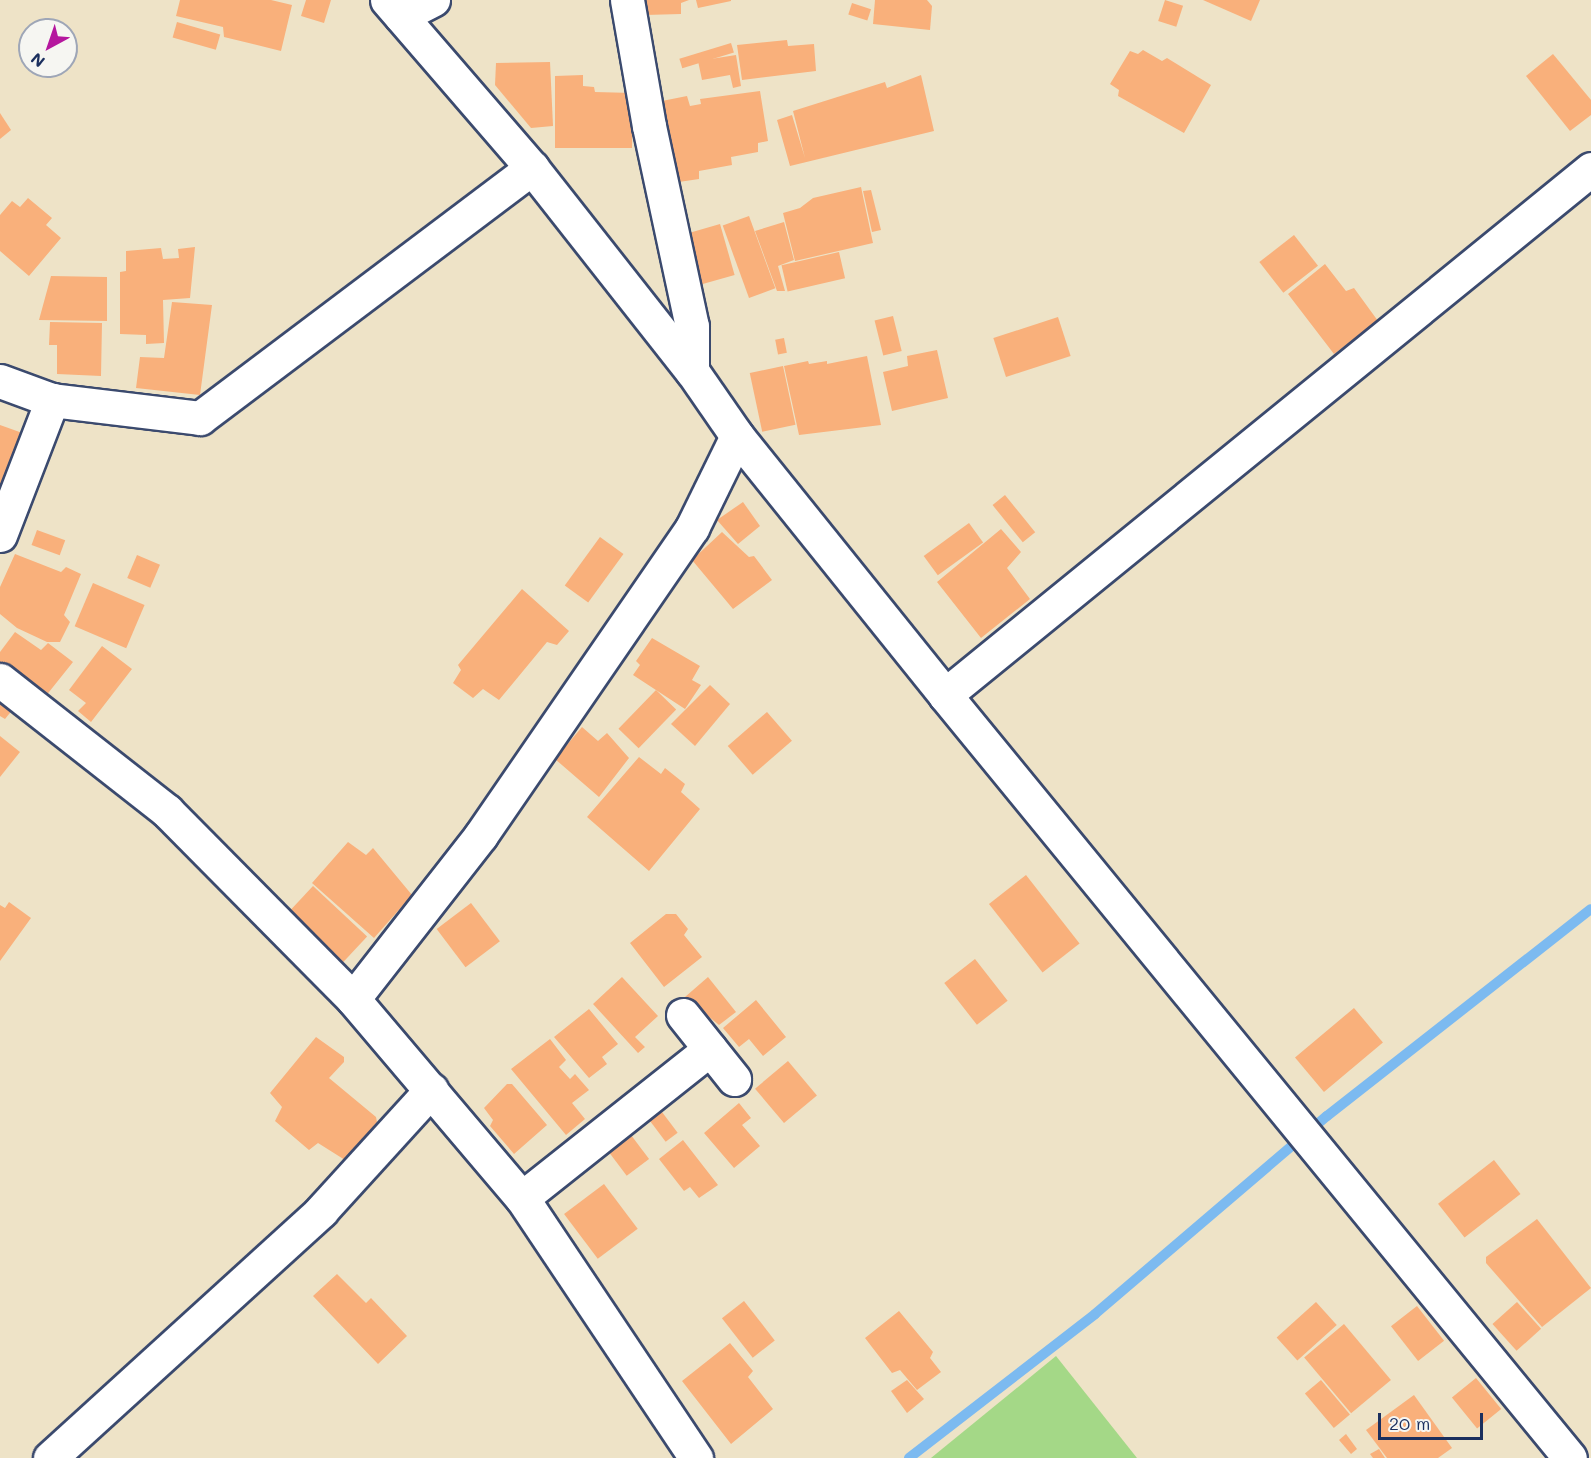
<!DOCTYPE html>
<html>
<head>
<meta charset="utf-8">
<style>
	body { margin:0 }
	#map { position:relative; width:1591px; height:1458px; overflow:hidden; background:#eee3c7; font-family:Mali,sans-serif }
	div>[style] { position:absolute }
	.green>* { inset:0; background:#a4d887 }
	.stream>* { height:10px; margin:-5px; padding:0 5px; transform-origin:5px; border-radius:5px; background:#7cbaf0 }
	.building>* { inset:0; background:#f9b07b; transform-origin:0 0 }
	.roads { filter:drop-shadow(2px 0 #3b4a6e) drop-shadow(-2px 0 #3b4a6e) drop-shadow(0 2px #3b4a6e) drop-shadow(0 -2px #3b4a6e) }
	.minor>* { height:33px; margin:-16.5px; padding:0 16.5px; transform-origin:16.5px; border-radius:16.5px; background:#fff }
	span { translate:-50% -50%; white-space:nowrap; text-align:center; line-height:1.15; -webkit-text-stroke:4.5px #f6f6f2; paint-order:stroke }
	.north { position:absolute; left:18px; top:18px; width:60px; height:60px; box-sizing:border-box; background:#f6f6f2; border:2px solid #9ea6b7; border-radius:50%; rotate:220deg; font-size:16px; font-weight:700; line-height:24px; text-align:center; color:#1b2f5e }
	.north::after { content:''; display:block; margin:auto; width:21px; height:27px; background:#b5179e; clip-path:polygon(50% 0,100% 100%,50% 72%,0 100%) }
	.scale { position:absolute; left:1378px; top:1413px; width:105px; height:27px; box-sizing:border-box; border:3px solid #1b2f5e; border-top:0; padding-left:8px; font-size:18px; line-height:21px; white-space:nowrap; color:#1b2f5e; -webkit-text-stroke:4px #f6f6f2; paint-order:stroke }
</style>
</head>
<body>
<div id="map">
	<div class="green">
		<div style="clip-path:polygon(1056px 1356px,1137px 1458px,931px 1458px)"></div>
	</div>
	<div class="stream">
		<div style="left:909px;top:1458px;width:235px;rotate:-37.7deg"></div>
		<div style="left:1095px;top:1314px;width:305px;rotate:-40.5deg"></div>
		<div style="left:1327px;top:1116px;width:335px;rotate:-38.1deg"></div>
	</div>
	<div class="building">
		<div style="clip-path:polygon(180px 0,271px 0,292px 5px,281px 51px,224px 37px,223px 27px,176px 16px)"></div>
		<div style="clip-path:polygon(306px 0,331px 0,324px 23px,301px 16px)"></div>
		<div style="clip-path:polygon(645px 0,689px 0,681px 3px,681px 14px,645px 15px)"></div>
		<div style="clip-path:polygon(696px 0,731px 0,731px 1px,698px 8px)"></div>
		<div style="clip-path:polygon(875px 0,927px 0,932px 6px,930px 30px,873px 24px)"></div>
		<div style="left:1165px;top:0;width:19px;height:22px;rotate:18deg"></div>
		<div style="clip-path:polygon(1203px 0,1260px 0,1251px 21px)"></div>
		<div style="left:852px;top:3px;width:20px;height:12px;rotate:18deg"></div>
		<div style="left:177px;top:22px;width:45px;height:16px;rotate:16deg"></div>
		<div style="clip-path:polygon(787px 40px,788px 46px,814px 44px,816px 71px,742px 80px,737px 45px)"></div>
		<div style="left:731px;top:43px;width:10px;height:54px;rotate:73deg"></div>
		<div style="clip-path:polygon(1143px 50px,1162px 61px,1167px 58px,1211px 85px,1184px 133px,1118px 96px,1119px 90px,1110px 84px,1130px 51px,1138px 54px)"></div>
		<div style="clip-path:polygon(1553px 54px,1591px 100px,1591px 115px,1570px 131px,1526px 76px)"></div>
		<div style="clip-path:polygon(736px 55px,741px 86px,733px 88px,730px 75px,702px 80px,698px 61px)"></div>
		<div style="clip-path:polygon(550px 62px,553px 126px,531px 128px,495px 85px,496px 63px)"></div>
		<div style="clip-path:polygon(583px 75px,583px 86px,594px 87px,595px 92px,633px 93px,632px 148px,555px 148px,555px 76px)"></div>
		<div style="clip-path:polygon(921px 75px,934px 131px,790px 166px,777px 120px,792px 115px,805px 158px,793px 111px,885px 82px,887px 88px)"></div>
		<div style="clip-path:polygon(760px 91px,768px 141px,758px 143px,758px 152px,731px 157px,732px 165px,699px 171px,699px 179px,672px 183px,657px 102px,687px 96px,690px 106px,701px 104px,700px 99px)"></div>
		<div style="clip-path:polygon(0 113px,11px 130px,0 139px)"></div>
		<div style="clip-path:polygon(861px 187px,873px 243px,795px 261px,783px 213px,800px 208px,813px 198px)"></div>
		<div style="clip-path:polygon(871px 190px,881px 230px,872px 232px,863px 191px)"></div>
		<div style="clip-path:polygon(28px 198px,52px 218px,46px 225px,61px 238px,29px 276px,0 251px,0 215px,12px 201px,20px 207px)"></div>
		<div style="left:749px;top:216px;width:77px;height:28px;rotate:70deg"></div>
		<div style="clip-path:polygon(784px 222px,794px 260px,778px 266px,785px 291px,777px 291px,755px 231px)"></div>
		<div style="left:720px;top:224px;width:53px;height:35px;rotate:74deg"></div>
		<div style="left:1294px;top:235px;width:39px;height:44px;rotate:52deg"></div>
		<div style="clip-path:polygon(195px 247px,190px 298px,163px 300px,164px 343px,146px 344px,146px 335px,120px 334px,120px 272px,126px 271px,126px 251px,161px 248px,163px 259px,179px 258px,178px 249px)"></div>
		<div style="left:839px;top:252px;width:27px;height:59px;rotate:77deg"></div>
		<div style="clip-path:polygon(1325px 264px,1346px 291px,1354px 288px,1378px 321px,1334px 354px,1288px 294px)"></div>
		<div style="clip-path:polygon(51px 276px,107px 277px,107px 321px,39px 320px)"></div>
		<div style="clip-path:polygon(172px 302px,212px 305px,200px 395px,136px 388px,140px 357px,164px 358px)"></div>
		<div style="left:893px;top:316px;width:36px;height:19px;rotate:76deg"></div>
		<div style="left:1058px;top:317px;width:41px;height:68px;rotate:72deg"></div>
		<div style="clip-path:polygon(50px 322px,102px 323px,101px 376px,57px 374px,57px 345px,49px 345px)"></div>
		<div style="left:784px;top:338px;width:15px;height:9px;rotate:79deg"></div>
		<div style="clip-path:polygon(937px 350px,948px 398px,892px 411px,883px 372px,908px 366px,907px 356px)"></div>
		<div style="clip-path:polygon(867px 356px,881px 425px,799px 435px,784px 366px,808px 361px,809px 364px,827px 361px,827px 364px)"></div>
		<div style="left:783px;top:366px;width:60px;height:34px;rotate:78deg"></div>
		<div style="clip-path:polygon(0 425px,28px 435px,0 509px)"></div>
		<div style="left:1005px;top:495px;width:48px;height:16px;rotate:51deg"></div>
		<div style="clip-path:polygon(743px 502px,760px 526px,738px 544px,717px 520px)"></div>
		<div style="left:969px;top:523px;width:24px;height:56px;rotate:54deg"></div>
		<div style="clip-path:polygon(1001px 529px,1021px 552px,1007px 568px,1030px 599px,981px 638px,937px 582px)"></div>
		<div style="left:37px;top:530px;width:30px;height:16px;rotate:20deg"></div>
		<div style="clip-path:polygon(722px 532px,749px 557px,754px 556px,772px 580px,733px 609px,692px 560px)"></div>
		<div style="left:600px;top:537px;width:29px;height:60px;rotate:36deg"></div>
		<div style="clip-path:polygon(15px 554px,61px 572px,66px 567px,81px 574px,64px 615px,70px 622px,60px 642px,47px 642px,17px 628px,0 614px,0 587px)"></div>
		<div style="left:137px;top:555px;width:25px;height:25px;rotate:23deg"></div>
		<div style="left:93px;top:583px;width:56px;height:47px;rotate:23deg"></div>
		<div style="clip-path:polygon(522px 589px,569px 631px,557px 645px,547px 642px,499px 700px,483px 689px,473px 698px,453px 683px,461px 670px,458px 665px)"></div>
		<div style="clip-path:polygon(15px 632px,41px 650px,48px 643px,73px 662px,45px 697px,0 662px,0 652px)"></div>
		<div style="clip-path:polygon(652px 638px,700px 666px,692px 680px,701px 685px,685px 709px,633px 675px,640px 665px,636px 661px)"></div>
		<div style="clip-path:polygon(102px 646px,132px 669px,91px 722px,78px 711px,86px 703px,69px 690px)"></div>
		<div style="clip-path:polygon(710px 685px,730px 704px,695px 746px,671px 724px)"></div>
		<div style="left:656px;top:690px;width:28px;height:54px;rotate:44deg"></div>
		<div style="clip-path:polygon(0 697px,14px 708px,5px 719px,0 716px)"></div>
		<div style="left:767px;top:712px;width:38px;height:52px;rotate:49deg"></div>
		<div style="clip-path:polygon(582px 727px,598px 741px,607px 733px,629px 758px,599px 797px,555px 759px)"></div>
		<div style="clip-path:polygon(0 736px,20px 752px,0 777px)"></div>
		<div style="clip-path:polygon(639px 757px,661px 774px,665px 768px,685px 784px,681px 792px,700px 809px,649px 871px,587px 817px)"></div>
		<div style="clip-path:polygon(348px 842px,366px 855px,373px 848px,412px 895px,374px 938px,312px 883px)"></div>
		<div style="left:1026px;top:875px;width:87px;height:47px;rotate:52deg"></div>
		<div style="left:313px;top:886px;width:74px;height:39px;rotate:43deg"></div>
		<div style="clip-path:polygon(9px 902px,31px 918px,0 961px,0 905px,5px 908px)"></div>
		<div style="left:471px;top:903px;width:48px;height:43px;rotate:53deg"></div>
		<div style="clip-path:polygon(666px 914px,676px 914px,688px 929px,684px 935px,702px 957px,664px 987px,630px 943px)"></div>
		<div style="left:975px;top:959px;width:53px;height:39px;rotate:52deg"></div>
		<div style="clip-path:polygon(622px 977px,658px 1016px,635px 1037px,645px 1047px,638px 1053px,593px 1004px)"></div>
		<div style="clip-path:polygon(708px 977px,736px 1012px,719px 1025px,685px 997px)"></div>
		<div style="clip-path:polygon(756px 1000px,786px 1037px,763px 1056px,749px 1039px,739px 1047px,723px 1028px)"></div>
		<div style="left:1354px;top:1008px;width:45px;height:77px;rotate:50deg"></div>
		<div style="clip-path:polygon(589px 1009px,618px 1044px,602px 1057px,607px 1064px,589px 1078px,554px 1037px)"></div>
		<div style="clip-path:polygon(316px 1037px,344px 1057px,344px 1062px,329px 1078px,376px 1117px,377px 1122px,345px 1160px,318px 1143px,309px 1150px,275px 1121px,282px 1107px,270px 1093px)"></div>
		<div style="clip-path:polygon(550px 1039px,566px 1060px,559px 1067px,570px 1079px,575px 1074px,589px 1090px,572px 1103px,585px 1119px,566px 1135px,511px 1069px)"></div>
		<div style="left:788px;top:1061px;width:45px;height:43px;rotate:50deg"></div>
		<div style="clip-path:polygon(507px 1084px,512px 1084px,547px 1125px,514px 1154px,490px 1126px,493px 1120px,484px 1108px)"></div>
		<div style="clip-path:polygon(739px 1103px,751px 1118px,742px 1125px,760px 1146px,734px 1168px,704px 1133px)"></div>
		<div style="left:662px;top:1112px;width:26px;height:15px;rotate:53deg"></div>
		<div style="left:631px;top:1135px;width:30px;height:28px;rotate:53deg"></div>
		<div style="clip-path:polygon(683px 1140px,718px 1185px,699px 1198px,690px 1187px,684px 1191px,659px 1159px)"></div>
		<div style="left:1494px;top:1160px;width:43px;height:71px;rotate:52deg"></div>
		<div style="left:604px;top:1184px;width:56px;height:50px;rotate:53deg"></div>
		<div style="clip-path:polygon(1537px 1219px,1591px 1288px,1542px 1327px,1486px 1263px,1486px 1257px)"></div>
		<div style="clip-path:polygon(337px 1274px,366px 1303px,371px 1298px,407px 1336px,378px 1364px,313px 1296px)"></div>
		<div style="left:744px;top:1301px;width:50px;height:28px;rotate:52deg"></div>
		<div style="left:1316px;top:1302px;width:31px;height:53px;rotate:48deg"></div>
		<div style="left:1517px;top:1302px;width:36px;height:33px;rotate:48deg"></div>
		<div style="left:1417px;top:1306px;width:44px;height:33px;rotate:52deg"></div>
		<div style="clip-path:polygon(899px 1311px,933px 1352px,930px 1358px,941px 1372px,917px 1390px,900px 1370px,892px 1373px,865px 1338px)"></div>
		<div style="left:1344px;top:1324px;width:73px;height:52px;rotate:50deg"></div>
		<div style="clip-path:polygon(730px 1343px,753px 1371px,748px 1377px,773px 1409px,731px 1444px,682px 1381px)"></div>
		<div style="left:1476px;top:1378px;width:40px;height:31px;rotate:51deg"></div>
		<div style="clip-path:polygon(907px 1380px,924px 1399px,907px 1413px,891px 1391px)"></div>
		<div style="left:1321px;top:1380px;width:45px;height:21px;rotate:50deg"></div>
		<div style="clip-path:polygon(1414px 1395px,1452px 1448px,1438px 1458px,1387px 1458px,1366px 1430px)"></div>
		<div style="clip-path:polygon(1346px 1434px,1357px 1449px,1351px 1454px,1339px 1440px)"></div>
		<div style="clip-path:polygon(1379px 1449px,1385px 1458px,1373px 1458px,1370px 1454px)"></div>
	</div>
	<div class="roads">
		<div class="minor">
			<div style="left:387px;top:0;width:222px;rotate:49.2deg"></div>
			<div style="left:532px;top:168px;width:258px;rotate:51.8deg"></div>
			<div style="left:692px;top:371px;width:79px;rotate:55.3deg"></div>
			<div style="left:737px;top:436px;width:332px;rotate:51.2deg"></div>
			<div style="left:945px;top:695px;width:986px;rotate:50.68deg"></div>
			<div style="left:627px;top:0;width:128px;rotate:80.1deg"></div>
			<div style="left:649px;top:126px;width:205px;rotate:77.9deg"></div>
			<div style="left:692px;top:326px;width:45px;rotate:90deg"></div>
			<div style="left:401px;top:16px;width:36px;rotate:-27deg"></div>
			<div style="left:0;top:381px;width:55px;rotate:20.1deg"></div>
			<div style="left:0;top:535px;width:145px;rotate:-68.9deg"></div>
			<div style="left:52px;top:400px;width:149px;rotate:6.9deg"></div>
			<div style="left:200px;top:418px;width:416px;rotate:-37deg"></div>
			<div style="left:0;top:680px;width:212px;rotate:38.1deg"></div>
			<div style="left:167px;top:811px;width:264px;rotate:45.3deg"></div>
			<div style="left:353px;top:999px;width:261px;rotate:49.7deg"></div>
			<div style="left:522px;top:1198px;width:313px;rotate:56.2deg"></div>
			<div style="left:945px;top:695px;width:833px;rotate:-39.15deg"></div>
			<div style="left:353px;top:999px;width:208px;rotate:-52deg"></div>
			<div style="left:481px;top:835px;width:373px;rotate:-55.5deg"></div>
			<div style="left:692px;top:528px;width:102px;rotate:-63.9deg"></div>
			<div style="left:683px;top:1015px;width:82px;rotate:51.4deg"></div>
			<div style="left:522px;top:1198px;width:240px;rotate:-38.4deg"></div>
			<div style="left:50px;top:1458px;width:367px;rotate:-42.3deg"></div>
			<div style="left:321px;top:1211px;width:164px;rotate:-47.7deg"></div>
		</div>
	</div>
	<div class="north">N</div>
	<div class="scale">20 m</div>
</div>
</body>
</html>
